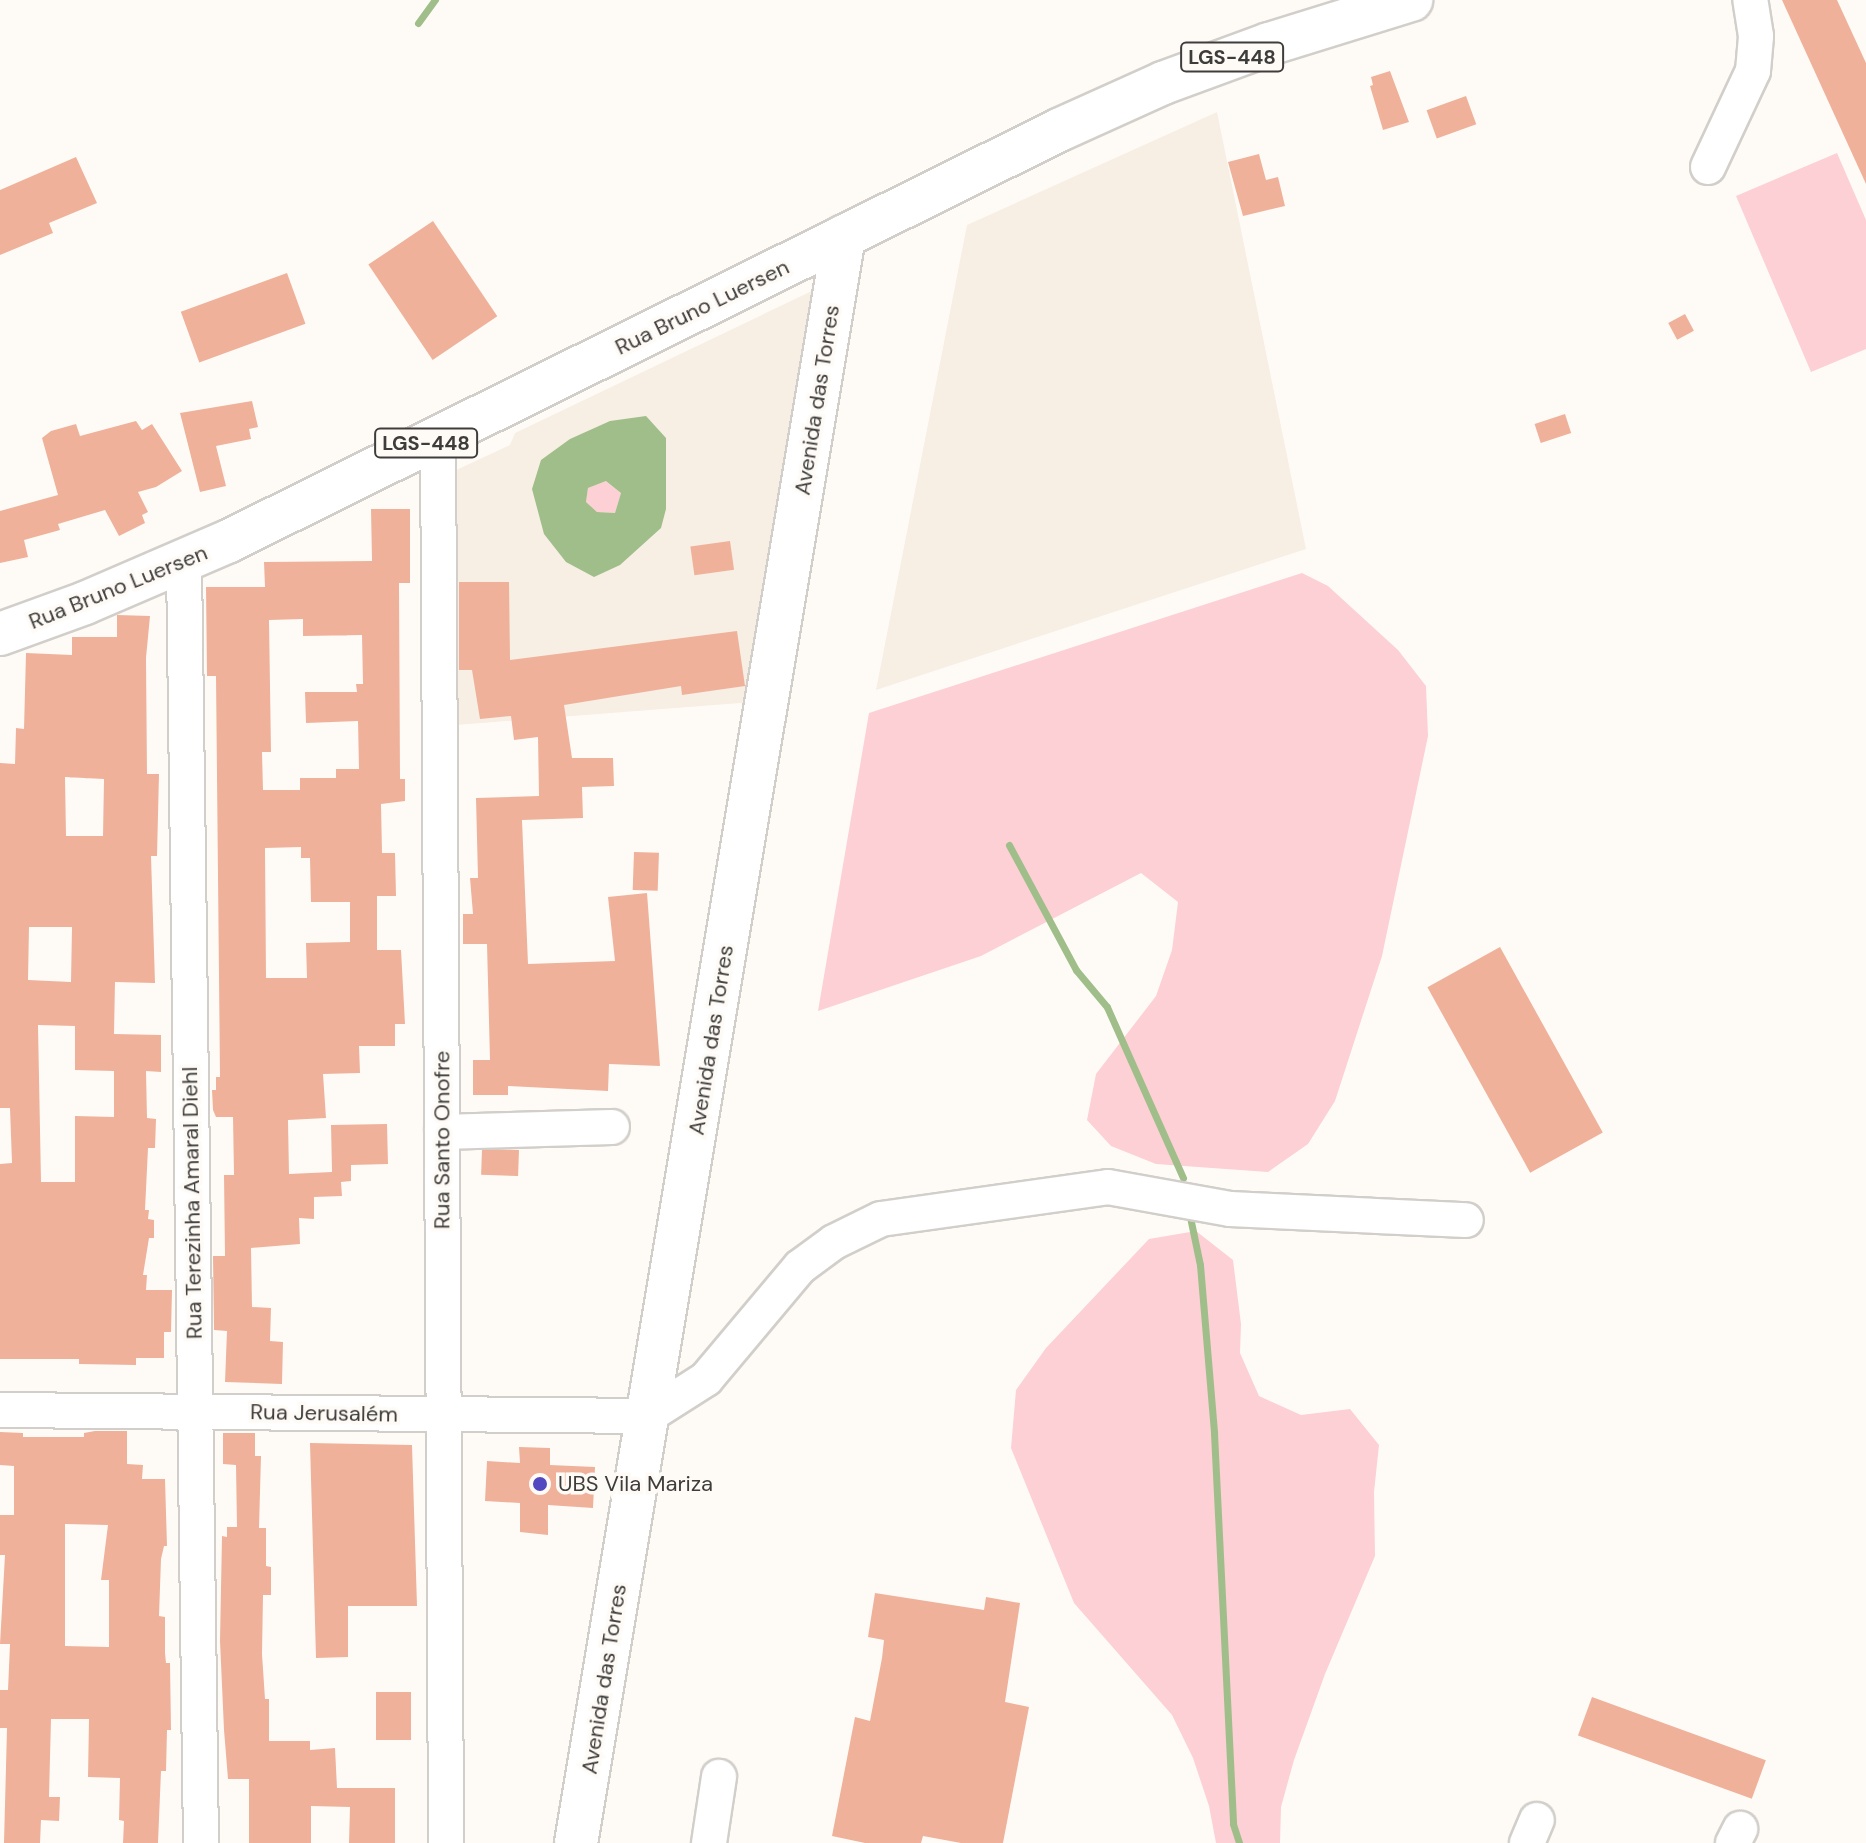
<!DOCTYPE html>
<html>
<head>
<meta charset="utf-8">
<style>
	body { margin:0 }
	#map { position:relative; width:1866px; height:1843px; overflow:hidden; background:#fefbf7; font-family:"DM Sans",sans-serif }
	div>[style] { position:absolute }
	.built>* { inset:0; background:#f7eee4 }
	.green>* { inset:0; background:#fcd0d4 }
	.water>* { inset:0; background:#a0be89 }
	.stream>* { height:7px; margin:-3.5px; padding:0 3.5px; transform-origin:3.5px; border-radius:3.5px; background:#a0be89 }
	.building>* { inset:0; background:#efb19a; transform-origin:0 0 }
	.roads { filter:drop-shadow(2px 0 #d2cfcb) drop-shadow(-2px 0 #d2cfcb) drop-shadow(0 2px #d2cfcb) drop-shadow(0 -2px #d2cfcb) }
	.minor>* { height:34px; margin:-17px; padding:0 17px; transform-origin:17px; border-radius:17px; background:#fff }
	.major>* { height:42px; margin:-21px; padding:0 21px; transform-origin:21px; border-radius:21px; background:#fff }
	.dots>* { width:22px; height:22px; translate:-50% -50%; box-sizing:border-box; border:4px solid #fefbf7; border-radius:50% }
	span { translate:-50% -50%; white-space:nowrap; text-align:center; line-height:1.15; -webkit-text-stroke:7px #fefbf7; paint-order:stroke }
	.shield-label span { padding:2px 6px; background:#fefbf7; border:2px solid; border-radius:6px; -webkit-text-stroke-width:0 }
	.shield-label { font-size:20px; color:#3e3d3b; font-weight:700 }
	.street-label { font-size:22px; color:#3e3d3b }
	.poi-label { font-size:22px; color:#3e3d3b }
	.left { translate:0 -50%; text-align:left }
</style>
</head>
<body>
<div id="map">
	<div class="built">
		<div style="clip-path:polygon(1217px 112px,1306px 549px,876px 690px,967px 225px)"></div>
		<div style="clip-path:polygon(814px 290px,753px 702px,456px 725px,454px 471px,510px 445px,515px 433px)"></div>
	</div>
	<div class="green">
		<div style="clip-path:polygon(1837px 153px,1866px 220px,1866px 349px,1811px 372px,1736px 196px)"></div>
		<div style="clip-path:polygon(606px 481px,621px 493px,615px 513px,597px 512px,586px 502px,588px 488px)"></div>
		<div style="clip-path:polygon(1302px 573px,1328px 586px,1398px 650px,1426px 686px,1428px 736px,1382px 956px,1335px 1101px,1308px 1144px,1268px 1172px,1156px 1164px,1111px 1146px,1087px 1120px,1096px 1074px,1156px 996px,1172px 950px,1178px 902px,1141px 873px,981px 956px,818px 1011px,869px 713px)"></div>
		<div style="clip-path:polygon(1196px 1231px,1233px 1260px,1241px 1324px,1240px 1353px,1259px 1396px,1301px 1415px,1350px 1409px,1379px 1445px,1374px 1492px,1375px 1556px,1325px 1674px,1294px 1760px,1281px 1807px,1280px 1843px,1216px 1843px,1209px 1806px,1193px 1758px,1172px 1715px,1074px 1603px,1011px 1448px,1016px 1390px,1046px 1348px,1149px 1239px)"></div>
	</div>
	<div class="water">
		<div style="clip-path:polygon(evenodd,646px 416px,666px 438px,666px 509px,661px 528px,620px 565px,594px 577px,566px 562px,544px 534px,532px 489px,541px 460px,570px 439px,610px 421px,646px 416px,606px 481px,621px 493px,615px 513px,597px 512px,586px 502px,588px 488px,606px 481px)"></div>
	</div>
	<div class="stream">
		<div style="left:418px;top:23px;width:29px;rotate:-54deg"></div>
		<div style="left:1009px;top:845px;width:142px;rotate:61.8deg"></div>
		<div style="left:1076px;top:970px;width:48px;rotate:50deg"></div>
		<div style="left:1107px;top:1007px;width:187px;rotate:66deg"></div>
		<div style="left:1190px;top:1217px;width:49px;rotate:78.2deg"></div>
		<div style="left:1200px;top:1265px;width:169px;rotate:85.2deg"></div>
		<div style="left:1214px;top:1433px;width:391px;rotate:87.2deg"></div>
		<div style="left:1233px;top:1824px;width:20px;rotate:72deg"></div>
	</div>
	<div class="building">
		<div style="clip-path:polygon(1782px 0,1837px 0,1866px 63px,1866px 184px)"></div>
		<div style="clip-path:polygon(1390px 71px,1409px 122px,1383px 130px,1370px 86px,1373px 85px,1371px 77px)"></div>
		<div style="left:1466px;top:96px;width:30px;height:42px;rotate:70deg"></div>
		<div style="clip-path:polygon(1259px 154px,1266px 180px,1278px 177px,1285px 206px,1243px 216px,1228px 162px)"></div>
		<div style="clip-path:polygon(76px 157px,97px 203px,49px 223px,53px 233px,0 255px,0 190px)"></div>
		<div style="left:433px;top:221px;width:115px;height:78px;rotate:56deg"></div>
		<div style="left:287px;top:273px;width:54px;height:113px;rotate:70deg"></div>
		<div style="left:1685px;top:314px;width:19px;height:19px;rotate:62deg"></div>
		<div style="clip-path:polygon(252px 401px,258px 427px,249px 429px,251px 439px,216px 446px,226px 486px,200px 492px,180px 413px)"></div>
		<div style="left:1565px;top:414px;width:20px;height:32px;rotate:72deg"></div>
		<div style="clip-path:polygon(136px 421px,142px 430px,152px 424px,182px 471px,156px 487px,138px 492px,148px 512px,142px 515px,145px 523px,119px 536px,105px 510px,58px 524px,60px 530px,24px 540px,28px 557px,0 563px,0 511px,58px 495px,42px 438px,51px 431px,76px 424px,80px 436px)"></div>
		<div style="clip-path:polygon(evenodd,371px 509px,410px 509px,410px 583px,399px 583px,400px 779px,405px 779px,405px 801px,381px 804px,382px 853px,395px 853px,396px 896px,377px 896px,377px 950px,401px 950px,405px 1024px,395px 1024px,395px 1046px,359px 1046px,360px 1073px,323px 1074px,326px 1118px,288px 1120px,289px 1174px,332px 1172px,331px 1125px,387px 1124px,388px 1164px,351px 1165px,351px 1181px,341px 1182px,342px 1196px,314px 1197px,314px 1219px,299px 1218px,300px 1244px,251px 1248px,252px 1307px,271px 1308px,270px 1341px,283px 1342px,282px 1384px,225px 1382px,227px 1331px,214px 1330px,213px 1256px,225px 1256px,224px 1175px,234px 1175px,233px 1117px,216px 1117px,213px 1110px,212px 1090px,216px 1090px,216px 1077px,220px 1077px,216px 676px,207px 676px,206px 587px,265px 587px,264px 562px,372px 561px,371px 509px,303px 619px,303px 636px,362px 635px,363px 684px,356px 684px,357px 692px,305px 692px,306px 723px,358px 721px,359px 769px,336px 769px,336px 778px,300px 778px,300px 790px,263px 790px,262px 752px,271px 752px,269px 620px,303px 619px,371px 509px,301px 847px,301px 858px,310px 858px,311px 902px,350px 902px,350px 942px,306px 943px,307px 978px,266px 978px,265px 848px,301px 847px)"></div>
		<div style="left:730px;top:541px;width:29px;height:40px;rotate:82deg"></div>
		<div style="clip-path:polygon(459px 582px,509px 582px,510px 660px,737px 631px,745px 686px,682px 695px,681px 686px,564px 705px,572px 758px,613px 758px,614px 786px,582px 787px,583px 818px,522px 820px,528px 964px,615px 961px,608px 897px,647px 893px,660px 1066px,609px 1064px,608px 1091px,508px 1086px,508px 1095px,473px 1095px,473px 1060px,490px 1060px,487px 944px,463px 944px,463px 914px,473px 914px,470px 878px,478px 878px,476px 798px,539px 796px,538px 737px,514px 740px,511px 716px,480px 719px,472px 670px,459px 670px)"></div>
		<div style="clip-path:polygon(evenodd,117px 615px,150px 616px,146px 658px,147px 774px,159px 774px,157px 856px,151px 856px,155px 983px,115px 982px,114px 1034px,161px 1035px,161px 1072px,146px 1071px,147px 1118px,156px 1119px,155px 1148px,148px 1148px,145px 1210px,149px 1210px,148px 1219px,154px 1220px,154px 1238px,149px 1238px,143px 1275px,147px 1275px,146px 1290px,172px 1290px,171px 1332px,164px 1332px,164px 1358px,136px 1358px,136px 1365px,79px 1364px,79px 1359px,0 1359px,0 1164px,12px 1163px,10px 1108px,0 1108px,0 763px,15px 764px,16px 728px,24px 729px,26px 653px,72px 655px,72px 637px,117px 637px,117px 615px,65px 777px,104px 779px,103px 836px,66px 836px,65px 777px,117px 615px,29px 927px,72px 927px,71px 982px,28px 980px,29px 927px,117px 615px,38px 1025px,75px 1026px,75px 1070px,114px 1071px,114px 1117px,75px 1116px,75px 1182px,41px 1182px,38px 1025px)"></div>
		<div style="left:634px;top:852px;width:25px;height:38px;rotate:2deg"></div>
		<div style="left:1500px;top:947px;width:212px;height:83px;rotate:61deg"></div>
		<div style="left:519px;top:1150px;width:26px;height:37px;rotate:92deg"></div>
		<div style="clip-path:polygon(evenodd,95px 1431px,127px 1431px,127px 1464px,143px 1465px,142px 1479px,165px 1479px,167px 1546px,164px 1546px,161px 1559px,159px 1616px,165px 1617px,165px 1653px,166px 1663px,170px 1663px,171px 1730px,167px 1730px,166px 1771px,161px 1771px,158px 1843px,123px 1843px,124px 1821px,119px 1820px,120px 1778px,88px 1777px,89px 1719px,51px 1719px,49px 1797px,60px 1797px,59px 1821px,41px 1820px,40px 1843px,4px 1843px,7px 1728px,0 1728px,0 1690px,8px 1690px,10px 1644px,0 1644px,5px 1555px,0 1555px,0 1515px,14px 1515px,14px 1466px,0 1465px,0 1432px,23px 1433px,23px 1437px,84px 1437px,84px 1433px,95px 1431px,65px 1524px,108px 1525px,101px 1580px,109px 1580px,109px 1647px,65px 1646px,65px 1524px)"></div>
		<div style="clip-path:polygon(223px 1433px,255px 1433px,255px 1456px,261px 1456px,259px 1528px,266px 1528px,266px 1566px,271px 1567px,271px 1595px,263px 1595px,262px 1654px,265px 1699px,269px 1699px,269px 1741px,310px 1741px,310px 1750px,335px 1748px,337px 1788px,395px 1788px,395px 1843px,349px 1843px,350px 1807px,311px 1806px,311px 1843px,249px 1843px,249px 1779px,228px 1779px,224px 1730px,220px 1641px,222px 1536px,227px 1537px,227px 1527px,237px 1527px,236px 1465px,223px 1464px)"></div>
		<div style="clip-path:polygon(310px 1443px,412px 1445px,417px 1606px,348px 1606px,348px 1657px,316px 1658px)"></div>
		<div style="clip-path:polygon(519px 1447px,550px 1448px,550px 1465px,595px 1467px,593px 1508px,548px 1505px,548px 1535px,520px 1532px,520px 1503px,485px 1501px,487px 1461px,520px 1463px)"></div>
		<div style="clip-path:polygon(875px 1593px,984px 1610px,986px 1597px,1020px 1603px,1005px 1702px,1029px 1707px,1003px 1843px,961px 1843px,923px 1836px,921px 1843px,865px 1843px,832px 1836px,855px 1717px,870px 1721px,882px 1658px,884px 1640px,868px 1637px)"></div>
		<div style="left:376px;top:1692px;width:35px;height:48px"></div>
		<div style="left:1592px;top:1697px;width:185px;height:41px;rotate:20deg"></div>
	</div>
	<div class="roads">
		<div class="minor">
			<div style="left:1708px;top:167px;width:106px;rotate:-64.9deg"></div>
			<div style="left:1753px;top:71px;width:35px;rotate:-85deg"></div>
			<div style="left:1756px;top:36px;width:36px;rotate:-99deg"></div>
			<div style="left:438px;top:437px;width:1406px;rotate:89.67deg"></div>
			<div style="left:184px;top:562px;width:1281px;rotate:89.24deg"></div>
			<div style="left:442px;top:1132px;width:170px;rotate:-1.7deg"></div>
			<div style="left:0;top:1410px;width:648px;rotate:0.53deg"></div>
			<div style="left:648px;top:1416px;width:69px;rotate:-32.5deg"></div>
			<div style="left:706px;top:1379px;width:146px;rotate:-50deg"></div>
			<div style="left:800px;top:1267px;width:42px;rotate:-36.3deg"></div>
			<div style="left:834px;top:1242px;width:52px;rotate:-26.1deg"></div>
			<div style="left:881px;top:1219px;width:229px;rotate:-8deg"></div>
			<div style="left:1108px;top:1187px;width:124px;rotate:10.2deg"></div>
			<div style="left:1230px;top:1209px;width:236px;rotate:2.7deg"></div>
			<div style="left:709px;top:1843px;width:67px;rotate:-81.4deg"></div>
			<div style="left:1527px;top:1843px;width:25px;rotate:-67deg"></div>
			<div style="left:1733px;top:1843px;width:16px;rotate:-63deg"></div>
		</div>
		<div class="major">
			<div style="left:0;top:634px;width:90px;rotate:-20deg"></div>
			<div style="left:85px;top:603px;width:157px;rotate:-23.3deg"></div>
			<div style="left:229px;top:541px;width:926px;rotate:-26.34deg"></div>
			<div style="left:1059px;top:130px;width:114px;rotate:-24.3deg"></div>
			<div style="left:1163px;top:83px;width:113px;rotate:-20.2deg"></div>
			<div style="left:1269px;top:44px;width:149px;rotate:-17.2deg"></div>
			<div style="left:576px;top:1843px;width:1629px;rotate:-80.53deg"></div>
		</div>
	</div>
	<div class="dots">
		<div style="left:540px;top:1484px;background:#5249c1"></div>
	</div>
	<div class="shield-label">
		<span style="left:1232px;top:57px">LGS-448</span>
		<span style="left:426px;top:443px">LGS-448</span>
	</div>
	<div class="street-label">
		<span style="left:702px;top:307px;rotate:-26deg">Rua Bruno Luersen</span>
		<span style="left:817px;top:400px;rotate:-81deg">Avenida das Torres</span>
		<span style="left:118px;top:587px;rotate:-22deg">Rua Bruno Luersen</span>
		<span style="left:711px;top:1040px;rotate:-81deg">Avenida das Torres</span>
		<span style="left:442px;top:1140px;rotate:-90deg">Rua Santo Onofre</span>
		<span style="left:192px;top:1203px;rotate:-91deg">Rua Terezinha Amaral Diehl</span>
		<span style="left:324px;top:1413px;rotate:1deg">Rua Jerusalém</span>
		<span style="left:604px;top:1679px;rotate:-81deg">Avenida das Torres</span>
	</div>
	<div class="poi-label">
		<span class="left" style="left:558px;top:1484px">UBS Vila Mariza</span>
	</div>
</div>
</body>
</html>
